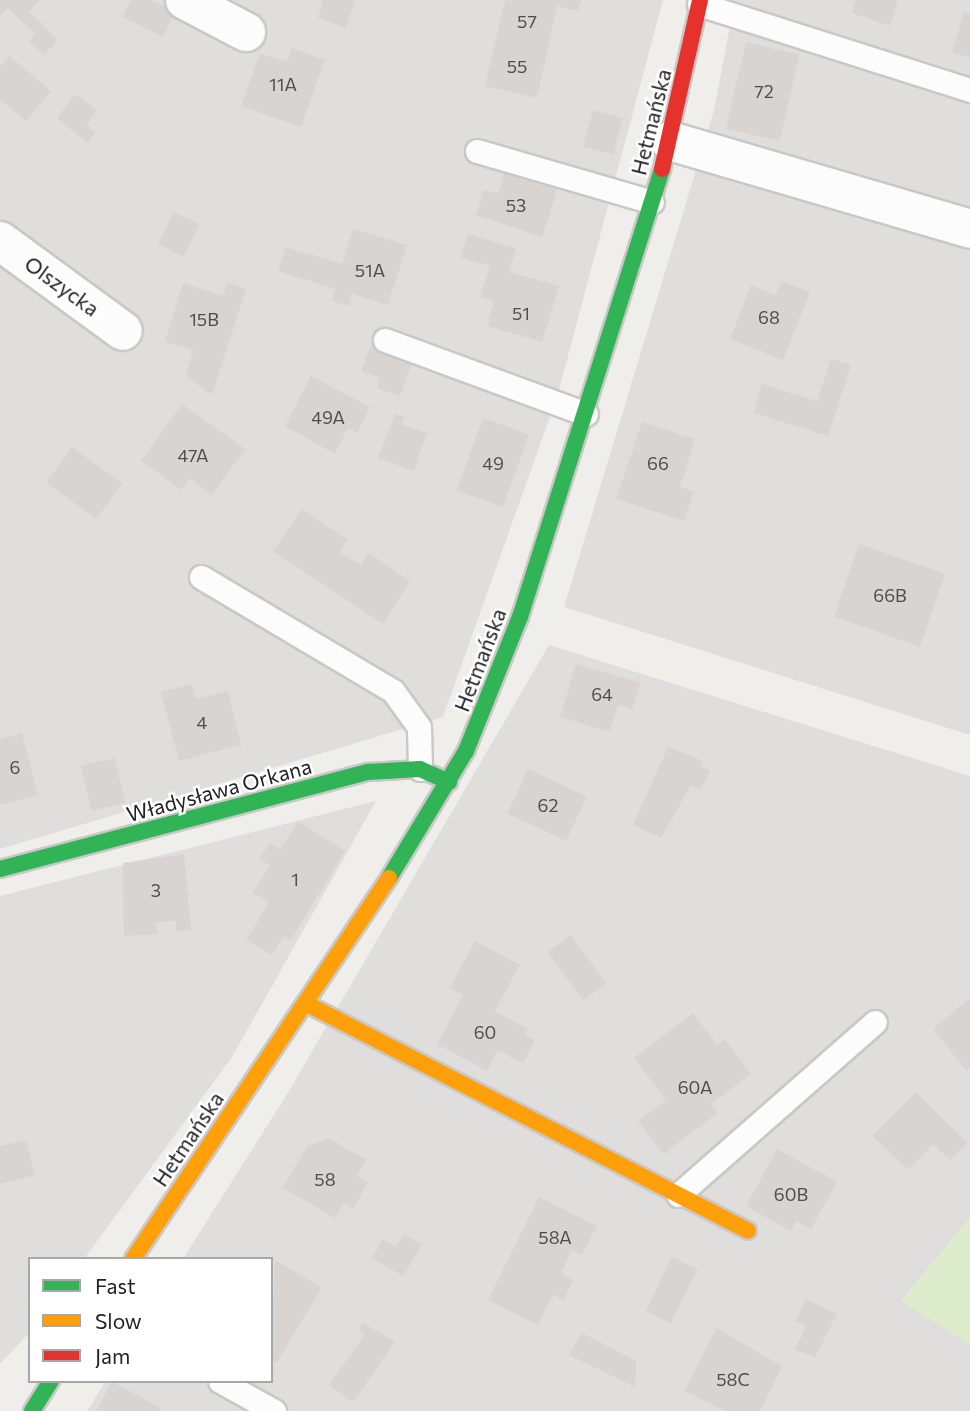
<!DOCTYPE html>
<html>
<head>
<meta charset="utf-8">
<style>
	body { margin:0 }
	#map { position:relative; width:970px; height:1411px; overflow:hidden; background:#f0eeeb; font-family:Commissioner,sans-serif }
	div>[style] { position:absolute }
	.residential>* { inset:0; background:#dfdedc }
	.grass>* { inset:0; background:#ddeccb }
	.building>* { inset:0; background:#d7d4d2; transform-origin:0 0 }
	.roads { filter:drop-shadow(2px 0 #c9c8c7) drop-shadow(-2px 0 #c9c8c7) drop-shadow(0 2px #c9c8c7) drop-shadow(0 -2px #c9c8c7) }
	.lane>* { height:23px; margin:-11.5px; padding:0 11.5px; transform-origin:11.5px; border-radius:11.5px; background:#fdfcfc }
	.street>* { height:38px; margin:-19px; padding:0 19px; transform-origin:19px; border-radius:19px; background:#fdfcfc }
	.fast>* { height:16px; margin:-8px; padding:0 8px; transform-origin:8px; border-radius:8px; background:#30b455 }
	.slow>* { height:16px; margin:-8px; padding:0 8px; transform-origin:8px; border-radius:8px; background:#ff9f0a }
	.jam>* { height:16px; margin:-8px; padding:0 8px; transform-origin:8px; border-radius:8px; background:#e5322d }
	span { translate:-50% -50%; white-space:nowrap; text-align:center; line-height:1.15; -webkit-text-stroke:5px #fff; paint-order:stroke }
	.number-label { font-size:18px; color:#4f4e4e }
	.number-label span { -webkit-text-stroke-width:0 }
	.street-label { font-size:21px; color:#222 }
	.legend { position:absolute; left:28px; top:1257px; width:245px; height:126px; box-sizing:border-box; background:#fff; border:2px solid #a7a7a7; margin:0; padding:9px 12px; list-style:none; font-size:21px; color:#222 }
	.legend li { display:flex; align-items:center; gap:14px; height:35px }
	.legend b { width:35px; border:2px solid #a7a7a7 }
</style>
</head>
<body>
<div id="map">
	<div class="residential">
		<div style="clip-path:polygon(0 0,663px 0,557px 397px,443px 717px,0 849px)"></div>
		<div style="clip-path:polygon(735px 0,970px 0,970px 735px,564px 607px,714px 110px)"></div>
		<div style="clip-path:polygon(549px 645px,970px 776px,970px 1218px,902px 1300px,970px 1345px,970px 1411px,87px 1411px,106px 1381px,271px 1381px,271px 1259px,183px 1259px,289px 1091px)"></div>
		<div style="clip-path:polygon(376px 801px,232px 1057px,84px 1259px,30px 1259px,30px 1332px,0 1364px,0 896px)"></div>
	</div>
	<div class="grass">
		<div style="clip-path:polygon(970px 1218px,970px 1345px,902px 1301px)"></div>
	</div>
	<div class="building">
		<div style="clip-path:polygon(0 0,40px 0,29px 12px,58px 40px,44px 55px,29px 41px,35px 33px,7px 8px,0 16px)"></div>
		<div style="clip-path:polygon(131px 0,151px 0,175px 12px,163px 37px,123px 17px)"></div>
		<div style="clip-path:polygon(323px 0,355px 0,346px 28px,318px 18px)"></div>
		<div style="clip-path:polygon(505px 0,581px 0,578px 11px,557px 6px,537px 98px,485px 86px)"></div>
		<div style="clip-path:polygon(856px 0,898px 0,890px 26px,852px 13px)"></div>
		<div style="clip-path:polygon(964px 12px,970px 14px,970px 58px,952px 52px)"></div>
		<div style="left:746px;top:42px;width:55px;height:89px;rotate:13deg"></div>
		<div style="clip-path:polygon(291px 48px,325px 60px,301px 127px,241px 106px,260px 53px,287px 62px)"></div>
		<div style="clip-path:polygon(9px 56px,51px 91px,26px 121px,0 99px,0 67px)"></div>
		<div style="clip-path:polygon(75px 94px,97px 110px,87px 125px,95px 133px,87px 143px,57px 118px)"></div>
		<div style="left:593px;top:110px;width:31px;height:38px;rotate:15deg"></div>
		<div style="clip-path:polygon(507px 165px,560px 181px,542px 237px,476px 215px,484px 190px,498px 194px)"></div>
		<div style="left:174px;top:212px;width:28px;height:36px;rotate:26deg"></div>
		<div style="clip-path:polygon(353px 229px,407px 245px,388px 305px,352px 294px,349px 306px,332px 301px,335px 289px,278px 271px,285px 247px,342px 264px)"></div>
		<div style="clip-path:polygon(468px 234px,516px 248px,509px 272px,559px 286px,542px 342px,487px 326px,494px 301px,480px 297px,490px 266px,461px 258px)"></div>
		<div style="clip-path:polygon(782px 281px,810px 292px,783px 360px,730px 339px,751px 285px,775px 295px)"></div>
		<div style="clip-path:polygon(227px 282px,246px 289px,212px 395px,186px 376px,193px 350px,165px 342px,183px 283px,223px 296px)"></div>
		<div style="clip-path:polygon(372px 342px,414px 357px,400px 396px,377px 388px,380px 378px,361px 371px)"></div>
		<div style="clip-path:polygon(831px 359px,851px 365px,828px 436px,754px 413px,762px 384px,817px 401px)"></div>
		<div style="clip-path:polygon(311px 376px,370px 407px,357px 433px,348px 428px,335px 454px,285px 426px)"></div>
		<div style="clip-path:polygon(182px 404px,245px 449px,212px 495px,190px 478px,182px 490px,141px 461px)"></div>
		<div style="clip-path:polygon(395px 414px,404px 417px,402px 424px,427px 433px,414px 471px,378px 458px)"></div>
		<div style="left:483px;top:418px;width:49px;height:77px;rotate:20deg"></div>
		<div style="clip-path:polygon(642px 422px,695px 439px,680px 487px,694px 492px,684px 521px,616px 499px)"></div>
		<div style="left:72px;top:447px;width:62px;height:44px;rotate:36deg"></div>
		<div style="clip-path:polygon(302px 509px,348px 540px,339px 552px,361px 565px,369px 553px,410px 581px,383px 624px,273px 551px)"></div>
		<div style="left:859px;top:544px;width:91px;height:77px;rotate:19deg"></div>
		<div style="clip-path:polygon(576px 664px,641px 683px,632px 709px,618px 705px,610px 732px,560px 717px)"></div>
		<div style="clip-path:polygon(192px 684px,196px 699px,228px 691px,241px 745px,179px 761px,161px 692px)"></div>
		<div style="clip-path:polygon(22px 733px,38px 795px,0 805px,0 739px)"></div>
		<div style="clip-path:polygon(668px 747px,703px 761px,700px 766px,710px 771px,701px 790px,691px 785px,661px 838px,633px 825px)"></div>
		<div style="left:115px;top:758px;width:46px;height:35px;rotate:77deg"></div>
		<div style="left:528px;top:769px;width:65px;height:49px;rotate:25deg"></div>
		<div style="clip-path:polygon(298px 821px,345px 851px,291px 940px,284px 936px,272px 955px,246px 940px,269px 903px,253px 892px,270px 865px,259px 859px,270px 843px,280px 849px)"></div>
		<div style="clip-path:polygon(184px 854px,191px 930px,176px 931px,176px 921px,156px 922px,157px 934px,124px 936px,123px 863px)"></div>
		<div style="left:571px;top:935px;width:60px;height:29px;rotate:54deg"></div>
		<div style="clip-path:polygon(475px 941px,520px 965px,495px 1011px,528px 1029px,525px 1035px,535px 1040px,523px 1063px,498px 1050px,487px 1071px,437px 1044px,463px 995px,450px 988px)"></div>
		<div style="clip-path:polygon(970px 998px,970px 1068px,967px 1071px,933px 1029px)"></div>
		<div style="clip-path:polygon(693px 1013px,717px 1045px,725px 1039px,751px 1074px,711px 1104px,718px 1113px,663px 1154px,638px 1121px,666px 1100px,634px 1058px)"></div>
		<div style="clip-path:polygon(916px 1092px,968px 1143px,950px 1160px,933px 1144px,908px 1170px,873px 1136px)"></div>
		<div style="clip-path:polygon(329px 1139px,367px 1160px,357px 1176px,368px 1182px,353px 1209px,344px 1203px,335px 1218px,283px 1188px,307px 1146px)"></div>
		<div style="clip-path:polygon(26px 1140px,35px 1175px,0 1184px,0 1146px)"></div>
		<div style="clip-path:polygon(777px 1149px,837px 1182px,811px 1229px,796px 1221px,791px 1231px,746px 1206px)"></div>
		<div style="clip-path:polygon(539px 1197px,597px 1226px,582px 1255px,572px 1250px,561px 1273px,573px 1280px,564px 1300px,553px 1295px,538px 1325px,488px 1300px)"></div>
		<div style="clip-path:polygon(404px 1234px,422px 1245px,403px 1276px,372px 1258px,382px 1239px,396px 1247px)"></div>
		<div style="left:672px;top:1257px;width:28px;height:60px;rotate:26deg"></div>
		<div style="clip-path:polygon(275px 1260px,322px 1288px,276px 1363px,271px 1360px)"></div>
		<div style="clip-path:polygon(806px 1299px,837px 1314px,815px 1358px,795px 1349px,806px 1326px,795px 1321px)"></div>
		<div style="clip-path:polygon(363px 1323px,395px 1342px,353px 1402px,329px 1385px,365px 1334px,358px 1329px)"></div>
		<div style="clip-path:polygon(716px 1328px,782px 1366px,760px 1411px,725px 1411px,685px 1391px)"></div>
		<div style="clip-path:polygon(582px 1333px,636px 1361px,635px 1387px,569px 1355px)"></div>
		<div style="clip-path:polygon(112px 1382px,161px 1408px,159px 1411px,96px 1411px)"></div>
	</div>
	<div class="roads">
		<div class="lane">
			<div style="left:699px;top:4px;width:284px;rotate:17.6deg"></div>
			<div style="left:477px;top:151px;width:182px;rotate:16.2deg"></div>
			<div style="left:385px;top:340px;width:214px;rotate:20.2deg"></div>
			<div style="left:201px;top:577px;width:223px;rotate:30.7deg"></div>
			<div style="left:393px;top:691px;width:44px;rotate:54.2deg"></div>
			<div style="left:419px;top:727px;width:42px;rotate:88.6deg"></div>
			<div style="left:678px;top:1195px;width:262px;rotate:-41.3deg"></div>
			<div style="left:220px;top:1381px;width:62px;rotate:29.1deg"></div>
		</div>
		<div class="street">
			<div style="left:185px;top:0;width:69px;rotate:27.7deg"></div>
			<div style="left:670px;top:141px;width:313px;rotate:16.3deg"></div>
			<div style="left:0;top:241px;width:152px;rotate:36.2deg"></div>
		</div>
		<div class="fast">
			<div style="left:0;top:869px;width:381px;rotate:-14.8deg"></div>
			<div style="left:368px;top:772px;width:52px;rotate:-3.3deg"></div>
			<div style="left:420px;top:769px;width:32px;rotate:24deg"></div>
			<div style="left:389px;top:878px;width:149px;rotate:-58.8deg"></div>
			<div style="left:466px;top:751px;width:144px;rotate:-68.1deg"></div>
			<div style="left:520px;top:617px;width:470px;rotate:-72.4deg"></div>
			<div style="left:32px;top:1411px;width:36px;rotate:-58deg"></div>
		</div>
		<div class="slow">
			<div style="left:305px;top:1003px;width:498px;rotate:27.2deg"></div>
			<div style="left:133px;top:1259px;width:459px;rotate:-56.1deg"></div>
		</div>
		<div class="jam">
			<div style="left:662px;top:169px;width:173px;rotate:-77.3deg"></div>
		</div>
	</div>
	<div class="number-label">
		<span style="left:527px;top:21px">57</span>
		<span style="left:517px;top:66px">55</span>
		<span style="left:283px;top:84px">11A</span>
		<span style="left:764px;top:91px">72</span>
		<span style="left:516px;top:205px">53</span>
		<span style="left:370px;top:270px">51A</span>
		<span style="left:521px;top:313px">51</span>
		<span style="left:769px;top:317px">68</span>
		<span style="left:204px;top:319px">15B</span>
		<span style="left:328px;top:417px">49A</span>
		<span style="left:193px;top:455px">47A</span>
		<span style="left:493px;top:463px">49</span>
		<span style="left:658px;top:463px">66</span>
		<span style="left:890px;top:595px">66B</span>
		<span style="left:602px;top:694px">64</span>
		<span style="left:202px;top:722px">4</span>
		<span style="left:15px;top:767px">6</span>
		<span style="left:548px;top:805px">62</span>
		<span style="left:295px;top:879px">1</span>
		<span style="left:156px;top:890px">3</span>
		<span style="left:485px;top:1032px">60</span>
		<span style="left:695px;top:1087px">60A</span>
		<span style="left:325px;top:1179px">58</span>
		<span style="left:791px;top:1194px">60B</span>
		<span style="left:555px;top:1237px">58A</span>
		<span style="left:733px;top:1379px">58C</span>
	</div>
	<div class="street-label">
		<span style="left:651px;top:122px;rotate:-76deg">Hetmańska</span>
		<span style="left:62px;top:286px;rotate:36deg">Olszycka</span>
		<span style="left:480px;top:660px;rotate:-69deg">Hetmańska</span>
		<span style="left:219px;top:790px;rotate:-15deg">Władysława Orkana</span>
		<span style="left:188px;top:1139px;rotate:-56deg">Hetmańska</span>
	</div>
	<ul class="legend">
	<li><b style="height:9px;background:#30b455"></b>Fast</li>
	<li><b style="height:9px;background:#ff9f0a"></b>Slow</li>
	<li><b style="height:9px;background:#e5322d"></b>Jam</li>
	</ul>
</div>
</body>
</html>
